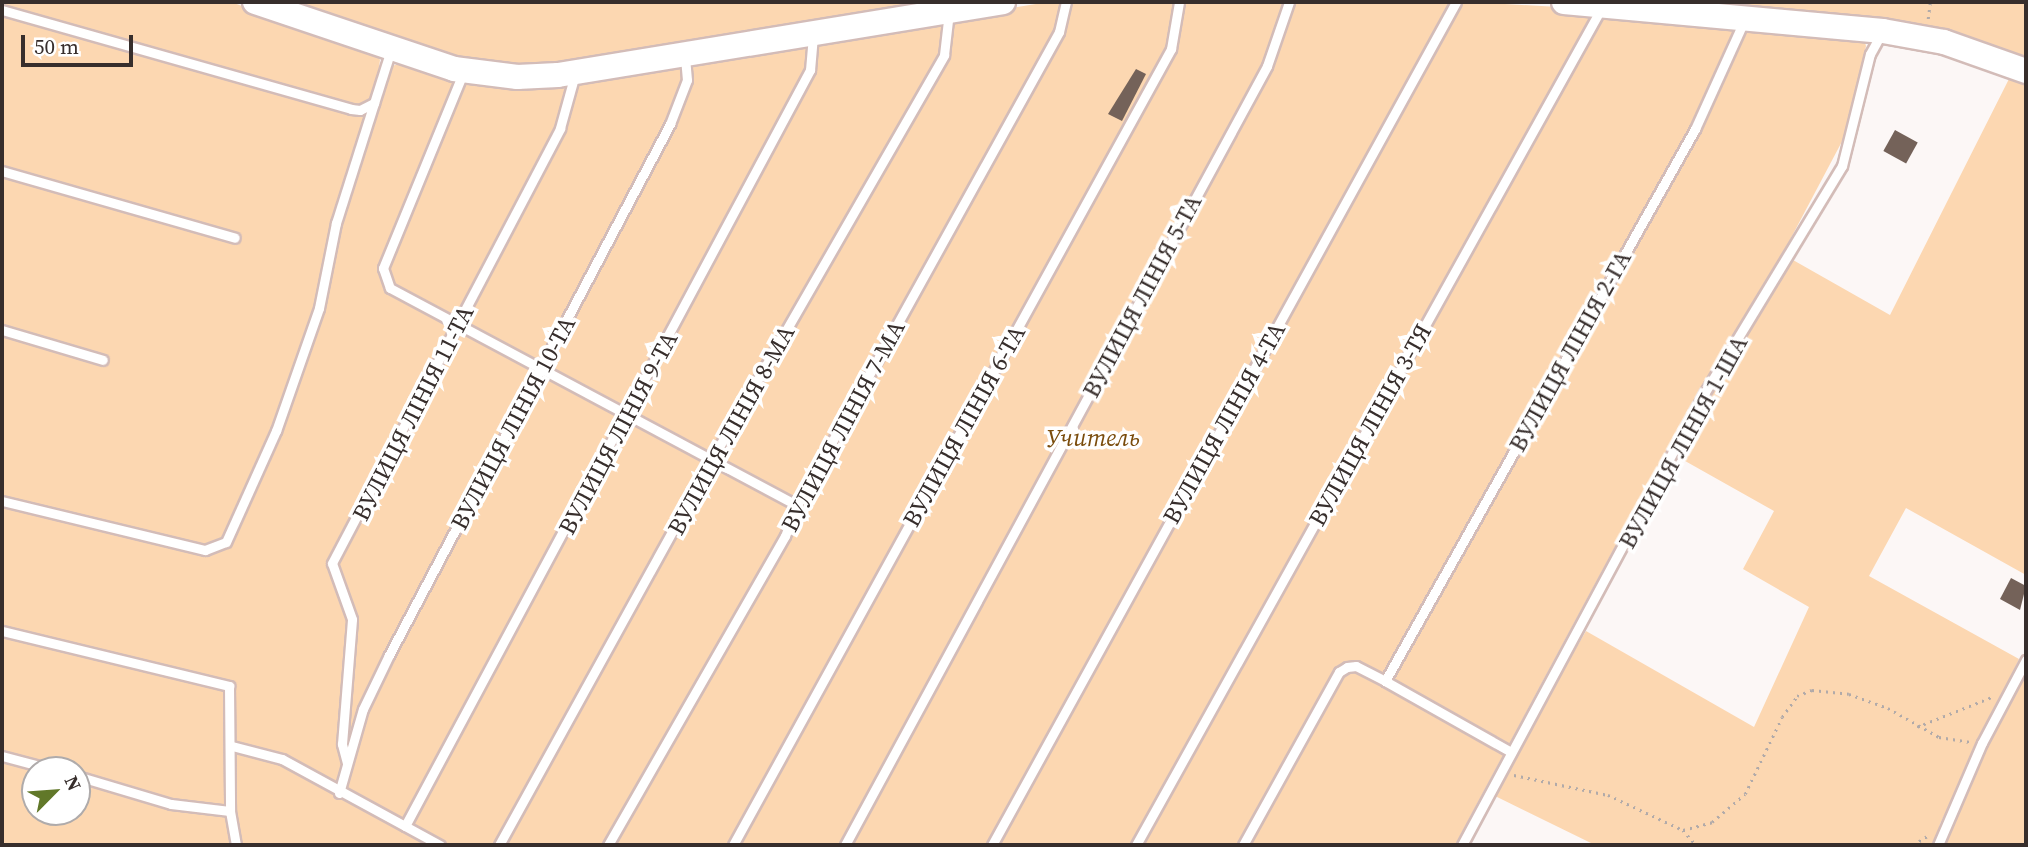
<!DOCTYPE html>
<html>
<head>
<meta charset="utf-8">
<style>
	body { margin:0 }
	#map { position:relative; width:2028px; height:847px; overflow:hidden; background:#fcf7f6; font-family:"Source Serif 4",serif }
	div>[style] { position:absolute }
	.green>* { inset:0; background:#fcd7b1 }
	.building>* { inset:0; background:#746259; transform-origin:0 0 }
	.path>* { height:2.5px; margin-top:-1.25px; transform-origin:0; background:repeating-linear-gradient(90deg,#b1aaa9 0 2px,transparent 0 7px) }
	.roads { filter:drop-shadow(2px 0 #d3bcb8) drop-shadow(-2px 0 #d3bcb8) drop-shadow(0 2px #d3bcb8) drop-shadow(0 -2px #d3bcb8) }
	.lane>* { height:9px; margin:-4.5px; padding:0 4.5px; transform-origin:4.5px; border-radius:4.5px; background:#fff }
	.secondary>* { height:24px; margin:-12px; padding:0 12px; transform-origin:12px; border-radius:12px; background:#fff }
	span { translate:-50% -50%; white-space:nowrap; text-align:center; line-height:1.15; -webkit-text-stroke:7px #fff; paint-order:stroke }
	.street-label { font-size:24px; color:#372e2c }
	.park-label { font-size:24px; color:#7a4c0c; font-style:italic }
	.frame { position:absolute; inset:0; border:4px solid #372e2c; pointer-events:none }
	.north { position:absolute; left:21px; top:756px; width:70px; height:70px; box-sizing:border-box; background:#fff; border:2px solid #afabab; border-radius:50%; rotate:65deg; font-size:19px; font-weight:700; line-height:28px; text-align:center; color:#372e2c }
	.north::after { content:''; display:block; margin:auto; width:24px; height:32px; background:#617829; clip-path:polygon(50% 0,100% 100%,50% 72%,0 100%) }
	.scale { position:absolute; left:21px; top:35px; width:112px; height:32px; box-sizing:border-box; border:4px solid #372e2c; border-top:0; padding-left:9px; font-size:21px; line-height:24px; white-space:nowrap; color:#372e2c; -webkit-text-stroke:5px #fff; paint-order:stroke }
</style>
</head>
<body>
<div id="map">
	<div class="green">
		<div style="clip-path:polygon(evenodd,2px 2px,231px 2px,376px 54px,380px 60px,378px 74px,388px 76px,392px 66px,402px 63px,559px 82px,1048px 2px,1471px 2px,1611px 10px,1864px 39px,1866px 46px,1847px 132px,1783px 253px,1698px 392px,1455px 845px,2px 845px,2px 2px,35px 770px,77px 770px,77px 812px,35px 812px,35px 770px)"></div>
		<div style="clip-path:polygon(278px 2px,955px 2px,557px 67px,463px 64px)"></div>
		<div style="clip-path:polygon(1663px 2px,2026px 2px,2026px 60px)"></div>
		<div style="clip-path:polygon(2013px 71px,2026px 76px,2026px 575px,1906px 508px,1869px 576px,2019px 659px,1940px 824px,1934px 845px,1595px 845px,1491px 794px,1586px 631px,1754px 727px,1809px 607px,1743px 569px,1774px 511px,1678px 457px,1710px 396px,1793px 260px,1890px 315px)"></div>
		<div style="clip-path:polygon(2026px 670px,2026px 845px,1942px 845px,1986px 746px)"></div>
	</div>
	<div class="building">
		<div style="clip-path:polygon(1136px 69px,1146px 74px,1122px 121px,1108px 114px)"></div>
		<div style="left:1895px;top:130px;width:26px;height:24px;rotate:29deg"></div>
		<div style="clip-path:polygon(2011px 578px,2026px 586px,2020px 610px,2000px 599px)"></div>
	</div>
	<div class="path">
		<div style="left:1928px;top:19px;width:17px;rotate:-83deg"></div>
		<div style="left:1917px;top:727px;width:83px;rotate:-21.9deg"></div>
		<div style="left:1514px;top:775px;width:96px;rotate:12deg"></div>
		<div style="left:1608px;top:795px;width:83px;rotate:25deg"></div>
		<div style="left:1683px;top:830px;width:20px;rotate:49deg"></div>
		<div style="left:1683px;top:830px;width:30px;rotate:-15deg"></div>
		<div style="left:1712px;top:822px;width:43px;rotate:-40.3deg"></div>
		<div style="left:1745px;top:794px;width:85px;rotate:-64.3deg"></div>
		<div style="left:1782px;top:717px;width:26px;rotate:-54deg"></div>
		<div style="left:1797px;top:696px;width:16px;rotate:-22deg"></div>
		<div style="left:1812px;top:690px;width:37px;rotate:6deg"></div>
		<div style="left:1849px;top:694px;width:41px;rotate:19.7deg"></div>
		<div style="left:1888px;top:708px;width:59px;rotate:29.6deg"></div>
		<div style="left:1939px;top:737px;width:32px;rotate:9deg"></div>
		<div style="left:1913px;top:845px;width:19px;rotate:-32deg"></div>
	</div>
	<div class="roads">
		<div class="lane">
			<div style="left:2px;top:10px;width:363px;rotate:15.8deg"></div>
			<div style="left:351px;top:109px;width:9px;rotate:6deg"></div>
			<div style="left:360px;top:110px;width:16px;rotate:-27deg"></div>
			<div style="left:463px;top:73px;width:211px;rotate:112.3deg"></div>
			<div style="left:383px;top:268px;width:21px;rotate:71deg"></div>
			<div style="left:390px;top:288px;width:461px;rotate:28.1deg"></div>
			<div style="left:2px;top:171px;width:242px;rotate:16deg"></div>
			<div style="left:2px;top:330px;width:105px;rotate:16.5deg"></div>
			<div style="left:2px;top:501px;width:209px;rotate:13.6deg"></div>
			<div style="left:205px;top:550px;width:22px;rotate:-21deg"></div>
			<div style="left:226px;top:542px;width:122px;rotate:-65.8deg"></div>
			<div style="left:276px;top:431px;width:130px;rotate:-70.7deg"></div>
			<div style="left:319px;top:308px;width:87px;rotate:-78.7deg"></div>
			<div style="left:336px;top:223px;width:182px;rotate:-72.4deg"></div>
			<div style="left:2px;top:631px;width:234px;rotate:13.6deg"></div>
			<div style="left:229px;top:686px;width:125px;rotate:89.5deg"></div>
			<div style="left:230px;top:811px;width:35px;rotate:80deg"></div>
			<div style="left:1385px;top:681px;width:633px;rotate:-60.68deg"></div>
			<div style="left:1695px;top:129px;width:121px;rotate:-65.6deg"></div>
			<div style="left:232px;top:746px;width:52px;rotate:14.6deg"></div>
			<div style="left:282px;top:759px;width:180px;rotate:28.6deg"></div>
			<div style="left:2px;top:756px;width:55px;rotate:14.8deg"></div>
			<div style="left:347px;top:763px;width:20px;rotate:-105deg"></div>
			<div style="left:342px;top:744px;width:125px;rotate:-85.4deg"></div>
			<div style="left:352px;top:619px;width:59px;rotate:-109.7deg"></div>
			<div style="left:332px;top:563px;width:491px;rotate:-62.3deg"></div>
			<div style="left:560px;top:128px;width:56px;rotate:-74.5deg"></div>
			<div style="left:77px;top:776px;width:98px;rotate:16.6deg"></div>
			<div style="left:171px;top:804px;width:59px;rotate:6.8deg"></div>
			<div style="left:339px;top:793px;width:87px;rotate:-74.1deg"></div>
			<div style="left:363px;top:709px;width:60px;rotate:-64.3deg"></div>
			<div style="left:389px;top:655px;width:601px;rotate:-62.11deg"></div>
			<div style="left:670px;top:124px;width:47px;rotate:-68.9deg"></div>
			<div style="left:687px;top:80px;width:25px;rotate:-95deg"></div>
			<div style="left:405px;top:826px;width:858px;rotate:-61.82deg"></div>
			<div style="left:810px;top:70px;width:33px;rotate:-85deg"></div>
			<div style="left:499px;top:845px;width:441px;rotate:-61.1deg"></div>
			<div style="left:712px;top:459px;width:466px;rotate:-60.1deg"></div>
			<div style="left:944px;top:55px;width:43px;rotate:-83.4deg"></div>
			<div style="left:608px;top:845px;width:356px;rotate:-60.2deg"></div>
			<div style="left:785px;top:536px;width:33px;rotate:-69deg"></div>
			<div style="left:797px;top:505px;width:541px;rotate:-61.02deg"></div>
			<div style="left:1059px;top:32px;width:31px;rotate:-77deg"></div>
			<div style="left:733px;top:845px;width:909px;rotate:-61.18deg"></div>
			<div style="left:1171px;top:49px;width:48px;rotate:-80.3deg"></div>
			<div style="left:845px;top:845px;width:886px;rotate:-61.55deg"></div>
			<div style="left:1267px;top:66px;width:68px;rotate:-71deg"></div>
			<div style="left:992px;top:845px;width:962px;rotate:-61.17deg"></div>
			<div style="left:1136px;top:845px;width:957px;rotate:-60.92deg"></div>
			<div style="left:1243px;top:845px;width:198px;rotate:-61deg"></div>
			<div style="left:1339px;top:672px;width:9px;rotate:-32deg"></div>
			<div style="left:1347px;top:667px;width:9px;rotate:-6deg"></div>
			<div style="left:1356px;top:666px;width:33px;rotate:27deg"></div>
			<div style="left:1385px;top:681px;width:145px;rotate:29.4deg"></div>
			<div style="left:1462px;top:845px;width:514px;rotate:-61.79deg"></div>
			<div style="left:1705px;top:392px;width:264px;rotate:-58.8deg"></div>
			<div style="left:1842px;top:166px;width:115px;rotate:-76deg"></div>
			<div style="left:1870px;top:54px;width:25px;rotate:-61deg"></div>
			<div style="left:1938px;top:845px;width:111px;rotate:-66.7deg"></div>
			<div style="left:1982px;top:743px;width:94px;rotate:-62.1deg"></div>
		</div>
		<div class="secondary">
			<div style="left:255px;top:2px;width:210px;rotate:18.6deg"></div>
			<div style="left:454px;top:69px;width:64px;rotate:7.2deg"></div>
			<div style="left:517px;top:77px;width:41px;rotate:-2.8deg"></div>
			<div style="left:558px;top:75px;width:451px;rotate:-9.3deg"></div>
			<div style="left:1564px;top:2px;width:320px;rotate:5.2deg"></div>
			<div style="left:1883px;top:31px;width:62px;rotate:10.2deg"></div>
			<div style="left:1944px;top:42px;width:87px;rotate:19.5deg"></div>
		</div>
	</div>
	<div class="street-label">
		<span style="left:1142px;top:296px;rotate:-62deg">ВУЛИЦЯ ЛІНІЯ 5-ТА</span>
		<span style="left:1570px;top:351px;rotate:-61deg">ВУЛИЦЯ ЛІНІЯ 2-ГА</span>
		<span style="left:413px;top:413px;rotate:-63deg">ВУЛИЦЯ ЛІНІЯ 11-ТА</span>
		<span style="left:513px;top:423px;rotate:-62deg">ВУЛИЦЯ ЛІНІЯ 10-ТА</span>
		<span style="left:1224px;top:423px;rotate:-61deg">ВУЛИЦЯ ЛІНІЯ 4-ТА</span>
		<span style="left:1370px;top:425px;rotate:-61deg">ВУЛИЦЯ ЛІНІЯ 3-ТЯ</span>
		<span style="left:843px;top:426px;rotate:-62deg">ВУЛИЦЯ ЛІНІЯ 7-МА</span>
		<span style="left:964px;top:426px;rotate:-61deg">ВУЛИЦЯ ЛІНІЯ 6-ТА</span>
		<span style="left:731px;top:430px;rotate:-61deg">ВУЛИЦЯ ЛІНІЯ 8-МА</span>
		<span style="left:618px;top:433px;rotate:-62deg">ВУЛИЦЯ ЛІНІЯ 9-ТА</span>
		<span style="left:1683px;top:442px;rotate:-61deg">ВУЛИЦЯ ЛІНІЯ 1-ША</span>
	</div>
	<div class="park-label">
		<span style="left:1093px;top:438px">Учитель</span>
	</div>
	<div class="frame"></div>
	<div class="north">N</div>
	<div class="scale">50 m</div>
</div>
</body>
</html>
